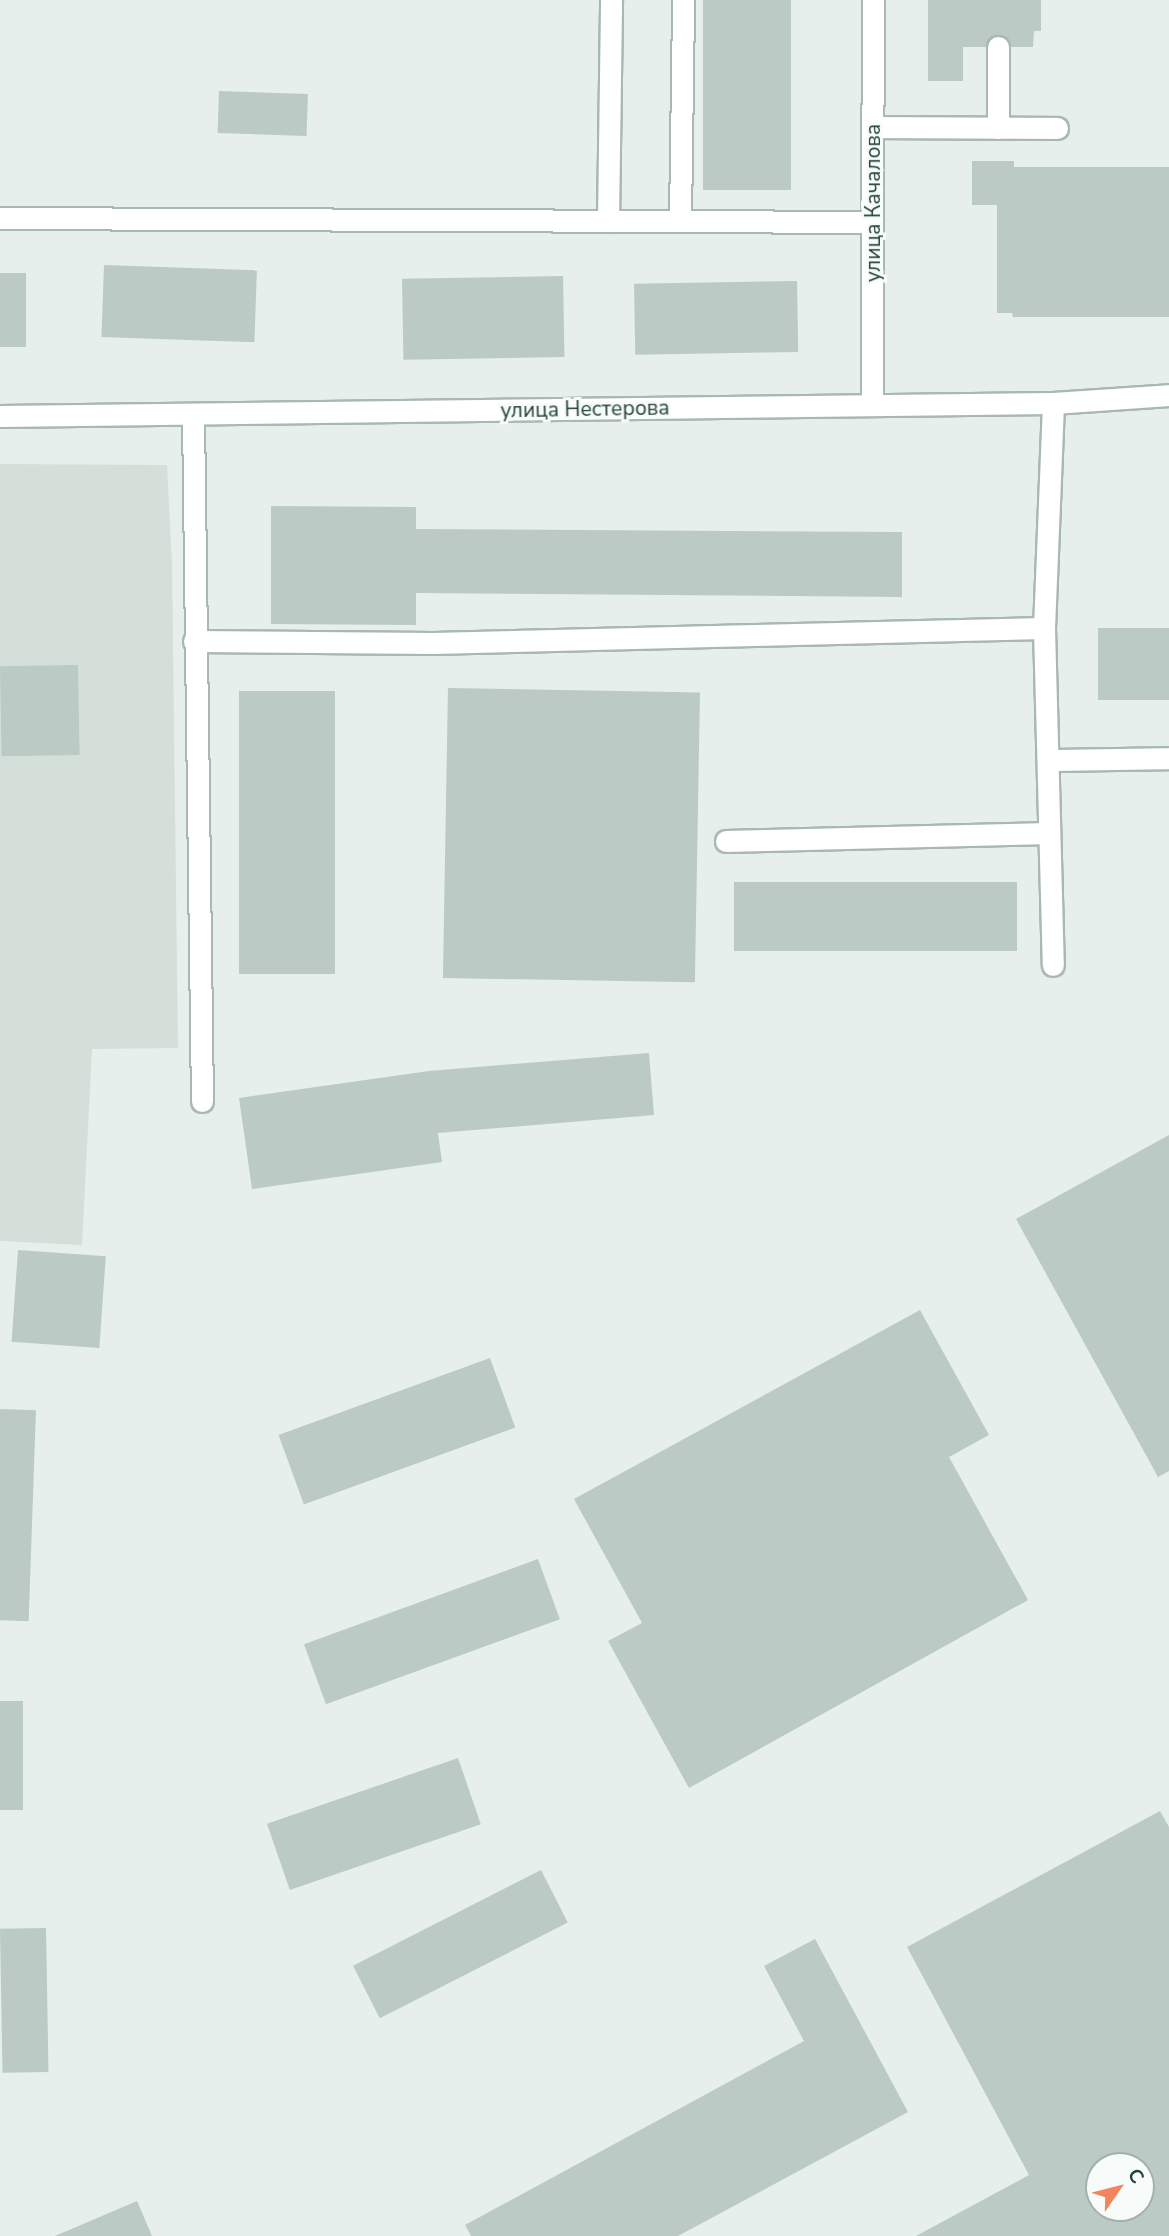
<!DOCTYPE html>
<html>
<head>
<meta charset="utf-8">
<style>
	body { margin:0 }
	#map { position:relative; width:1169px; height:2236px; overflow:hidden; background:#e6efeb; font-family:"Nunito Sans",sans-serif }
	div>[style] { position:absolute }
	.built>* { inset:0; background:#d4dfda }
	.building>* { inset:0; background:#bbcac4; transform-origin:0 0 }
	.roads { filter:drop-shadow(2px 0 #a8b8b2) drop-shadow(-2px 0 #a8b8b2) drop-shadow(0 2px #a8b8b2) drop-shadow(0 -2px #a8b8b2) }
	.minor>* { height:21px; margin:-10.5px; padding:0 10.5px; transform-origin:10.5px; border-radius:10.5px; background:#fff }
	span { translate:-50% -50%; white-space:nowrap; text-align:center; line-height:1.15; -webkit-text-stroke:6px #f7fbf9; paint-order:stroke }
	.street-label { font-size:21px; color:#24423a }
	.north { position:absolute; left:1085px; top:2152px; width:70px; height:70px; box-sizing:border-box; background:#f7fbf9; border:2px solid #a3b1ad; border-radius:50%; rotate:55deg; font-size:19px; font-weight:700; line-height:28px; text-align:center; color:#24423a }
	.north::after { content:''; display:block; margin:auto; width:24px; height:32px; background:#f4845f; clip-path:polygon(50% 0,100% 100%,50% 72%,0 100%) }
</style>
</head>
<body>
<div id="map">
	<div class="built">
		<div style="clip-path:polygon(0 464px,167px 465px,172px 565px,178px 1048px,92px 1049px,82px 1245px,0 1241px)"></div>
	</div>
	<div class="building">
		<div style="left:703px;top:0;width:88px;height:190px"></div>
		<div style="clip-path:polygon(928px 0,1041px 0,1041px 31px,1034px 31px,1033px 47px,963px 47px,963px 81px,928px 81px)"></div>
		<div style="left:219px;top:91px;width:89px;height:42px;rotate:2deg"></div>
		<div style="clip-path:polygon(972px 161px,1014px 161px,1014px 167px,1169px 167px,1169px 317px,1013px 317px,1012px 313px,997px 313px,997px 205px,972px 205px)"></div>
		<div style="left:104px;top:265px;width:153px;height:72px;rotate:2deg"></div>
		<div style="left:0;top:273px;width:26px;height:74px"></div>
		<div style="left:563px;top:276px;width:81px;height:161px;rotate:89deg"></div>
		<div style="left:797px;top:281px;width:71px;height:163px;rotate:89deg"></div>
		<div style="clip-path:polygon(271px 506px,416px 507px,416px 529px,902px 532px,902px 597px,416px 593px,416px 625px,271px 624px)"></div>
		<div style="left:1169px;top:628px;width:72px;height:71px;rotate:90deg"></div>
		<div style="left:78px;top:665px;width:90px;height:78px;rotate:89deg"></div>
		<div style="left:448px;top:688px;width:252px;height:290px;rotate:1deg"></div>
		<div style="left:239px;top:691px;width:96px;height:283px"></div>
		<div style="left:734px;top:882px;width:283px;height:69px"></div>
		<div style="clip-path:polygon(649px 1053px,654px 1115px,438px 1133px,442px 1162px,252px 1189px,239px 1098px,429px 1071px)"></div>
		<div style="clip-path:polygon(1169px 1135px,1169px 1471px,1158px 1477px,1016px 1219px)"></div>
		<div style="left:18px;top:1250px;width:88px;height:92px;rotate:4deg"></div>
		<div style="clip-path:polygon(920px 1310px,989px 1435px,949px 1457px,1028px 1600px,689px 1788px,608px 1641px,642px 1623px,574px 1499px)"></div>
		<div style="left:490px;top:1358px;width:74px;height:225px;rotate:70deg"></div>
		<div style="left:0;top:1409px;width:36px;height:211px;rotate:2deg"></div>
		<div style="left:538px;top:1559px;width:64px;height:249px;rotate:70deg"></div>
		<div style="left:0;top:1701px;width:23px;height:109px"></div>
		<div style="left:458px;top:1758px;width:70px;height:202px;rotate:71deg"></div>
		<div style="clip-path:polygon(evenodd,1160px 1811px,1169px 1827px,1169px 2236px,916px 2236px,1029px 2175px,907px 1947px,1160px 1811px,1099px 2166px,1141px 2166px,1141px 2208px,1099px 2208px,1099px 2166px)"></div>
		<div style="left:541px;top:1870px;width:59px;height:211px;rotate:63deg"></div>
		<div style="left:46px;top:1928px;width:144px;height:46px;rotate:89deg"></div>
		<div style="clip-path:polygon(815px 1939px,908px 2112px,678px 2236px,471px 2236px,465px 2225px,804px 2041px,764px 1966px)"></div>
		<div style="clip-path:polygon(137px 2201px,152px 2236px,55px 2236px)"></div>
	</div>
	<div class="roads">
		<div class="minor">
			<div style="left:998px;top:47px;width:81px;rotate:90deg"></div>
			<div style="left:873px;top:127px;width:184px;rotate:0.3deg"></div>
			<div style="left:0;top:218px;width:872px;rotate:0.26deg"></div>
			<div style="left:608px;top:221px;width:221px;rotate:-89.2deg"></div>
			<div style="left:680px;top:221px;width:221px;rotate:-89.2deg"></div>
			<div style="left:872px;top:405px;width:405px;rotate:-89.9deg"></div>
			<div style="left:193px;top:415px;width:686px;rotate:89.25deg"></div>
			<div style="left:0;top:416px;width:1053px;rotate:-0.71deg"></div>
			<div style="left:1053px;top:403px;width:116px;rotate:-3.9deg"></div>
			<div style="left:1044px;top:628px;width:337px;rotate:88.5deg"></div>
			<div style="left:194px;top:641px;width:239px;rotate:0.5deg"></div>
			<div style="left:433px;top:643px;width:611px;rotate:-1.41deg"></div>
			<div style="left:1044px;top:628px;width:225px;rotate:-87.7deg"></div>
			<div style="left:1048px;top:760px;width:121px;rotate:-0.9deg"></div>
			<div style="left:726px;top:841px;width:323px;rotate:-1.4deg"></div>
		</div>
	</div>
	<div class="street-label">
		<span style="left:873px;top:203px;rotate:-90deg">улица Качалова</span>
		<span style="left:585px;top:409px;rotate:-1deg">улица Нестерова</span>
	</div>
	<div class="north">С</div>
</div>
</body>
</html>
